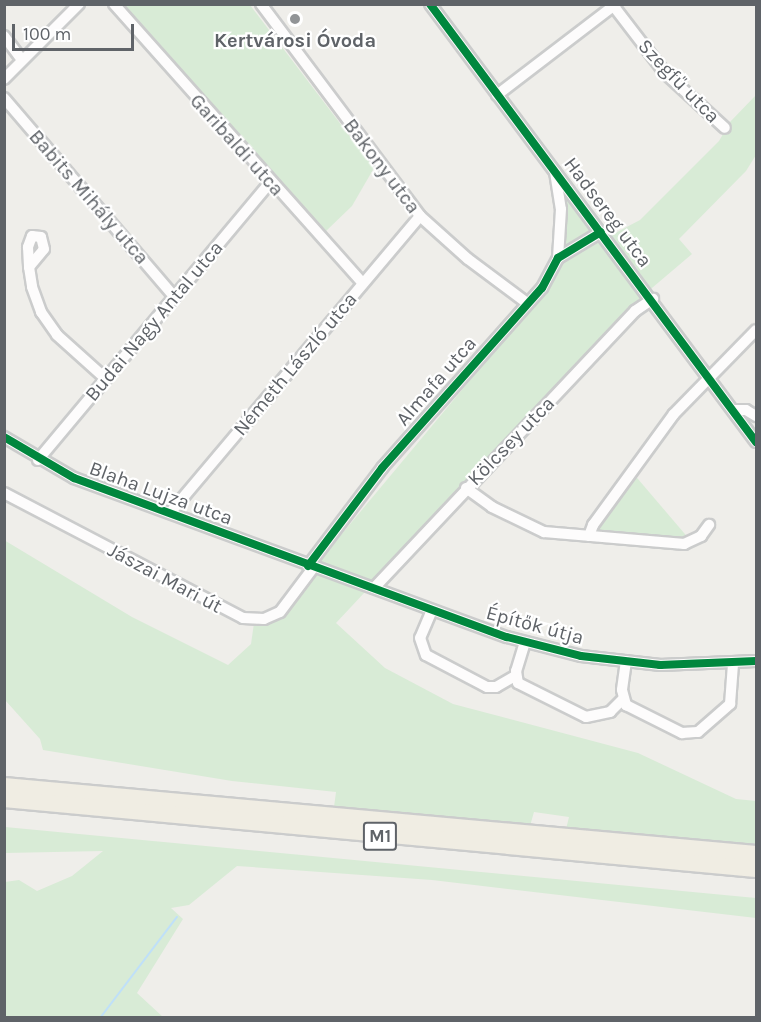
<!DOCTYPE html>
<html>
<head>
<meta charset="utf-8">
<style>
	body { margin:0 }
	#map { position:relative; width:761px; height:1022px; overflow:hidden; background:#efeeea; font-family:Karla,sans-serif }
	div>[style] { position:absolute }
	.green>* { inset:0; background:#d8ebd6 }
	.stream>* { height:2px; margin:-1px; padding:0 1px; transform-origin:1px; border-radius:1px; background:#bfe0f9 }
	.roads { filter:drop-shadow(2px 0 #cbcccc) drop-shadow(-2px 0 #cbcccc) drop-shadow(0 2px #cbcccc) drop-shadow(0 -2px #cbcccc) }
	.minor>* { height:10px; margin:-5px; padding:0 5px; transform-origin:5px; border-radius:5px; background:#fdfcfc }
	.highway>* { height:16px; margin:-8px; padding:0 8px; transform-origin:8px; border-radius:8px; background:#f0ede3 }
	.cycleway>* { height:8px; margin:-4px; padding:0 4px; transform-origin:4px; border-radius:4px; background:#00873e }
	.dots>* { width:16px; height:16px; translate:-50% -50%; box-sizing:border-box; border:3px solid #fff; border-radius:50% }
	span { translate:-50% -50%; white-space:nowrap; text-align:center; line-height:1.15; -webkit-text-stroke:4.5px #fff; paint-order:stroke }
	.shield-label span { padding:2px 4px; background:#fff; border:2px solid; border-radius:4px; -webkit-text-stroke-width:0 }
	.shield-label { font-size:18px; color:#5f6368; font-weight:700 }
	.poi-label { font-size:20px; color:#5f6368; font-weight:700 }
	.street-label { font-size:20px; color:#5f6368 }
	.frame { position:absolute; inset:0; border:6px solid #5f6368; pointer-events:none }
	.scale { position:absolute; left:12px; top:24px; width:122px; height:27px; box-sizing:border-box; border:3px solid #5f6368; border-top:0; padding-left:8px; font-size:18px; line-height:21px; white-space:nowrap; color:#5f6368; -webkit-text-stroke:4px #fff; paint-order:stroke }
</style>
</head>
<body>
<div id="map">
	<div class="green">
		<div style="clip-path:polygon(119px 5px,250px 5px,374px 168px,352px 206px,325px 232px)"></div>
		<div style="clip-path:polygon(756px 95px,756px 155px,746px 171px,679px 239px,692px 254px,639px 299px,336px 623px,385px 668px,453px 704px,638px 753px,736px 799px,756px 801px,756px 844px,566px 829px,569px 817px,534px 812px,530px 826px,334px 807px,336px 792px,232px 781px,43px 750px,40px 739px,5px 700px,4px 540px,132px 617px,228px 665px,251px 644px,254px 623px,264px 621px,316px 565px,556px 277px,564px 262px,563px 192px,568px 192px,602px 240px,640px 220px,719px 141px,730px 122px)"></div>
		<div style="clip-path:polygon(632px 472px,690px 540px,594px 533px)"></div>
		<div style="clip-path:polygon(5px 827px,756px 898px,756px 918px,432px 880px,237px 866px,189px 905px,171px 908px,183px 919px,137px 993px,163px 1017px,5px 1017px,5px 882px,19px 880px,37px 891px,72px 876px,103px 851px,5px 853px)"></div>
	</div>
	<div class="stream">
		<div style="left:100px;top:1018px;width:127px;rotate:-52.7deg"></div>
	</div>
	<div class="roads">
		<div class="minor">
			<div style="left:114px;top:4px;width:374px;rotate:48.3deg"></div>
			<div style="left:261px;top:4px;width:265px;rotate:53.1deg"></div>
			<div style="left:420px;top:216px;width:64px;rotate:41.9deg"></div>
			<div style="left:468px;top:259px;width:74px;rotate:36.7deg"></div>
			<div style="left:430px;top:4px;width:546px;rotate:53.34deg"></div>
			<div style="left:612px;top:4px;width:87px;rotate:52.5deg"></div>
			<div style="left:665px;top:73px;width:81px;rotate:42.5deg"></div>
			<div style="left:4px;top:36px;width:30px;rotate:53deg"></div>
			<div style="left:4px;top:79px;width:106px;rotate:-45deg"></div>
			<div style="left:497px;top:95px;width:150px;rotate:-37.4deg"></div>
			<div style="left:4px;top:98px;width:261px;rotate:49.4deg"></div>
			<div style="left:555px;top:172px;width:37px;rotate:81deg"></div>
			<div style="left:561px;top:209px;width:49px;rotate:93.5deg"></div>
			<div style="left:29px;top:267px;width:23px;rotate:-50deg"></div>
			<div style="left:44px;top:249px;width:12px;rotate:-104deg"></div>
			<div style="left:41px;top:237px;width:9px;rotate:-174deg"></div>
			<div style="left:32px;top:236px;width:12px;rotate:110deg"></div>
			<div style="left:28px;top:247px;width:20px;rotate:87deg"></div>
			<div style="left:29px;top:267px;width:20px;rotate:81deg"></div>
			<div style="left:32px;top:287px;width:27px;rotate:70deg"></div>
			<div style="left:41px;top:312px;width:28px;rotate:55deg"></div>
			<div style="left:57px;top:335px;width:64px;rotate:41.9deg"></div>
			<div style="left:734px;top:410px;width:12px"></div>
			<div style="left:746px;top:410px;width:12px;rotate:31deg"></div>
			<div style="left:4px;top:437px;width:81px;rotate:30.4deg"></div>
			<div style="left:74px;top:478px;width:461px;rotate:20.2deg"></div>
			<div style="left:507px;top:637px;width:76px;rotate:14.4deg"></div>
			<div style="left:581px;top:656px;width:80px;rotate:6.5deg"></div>
			<div style="left:660px;top:665px;width:96px;rotate:-2.4deg"></div>
			<div style="left:38px;top:460px;width:361px;rotate:-50.1deg"></div>
			<div style="left:466px;top:488px;width:32px;rotate:36deg"></div>
			<div style="left:492px;top:507px;width:58px;rotate:25.7deg"></div>
			<div style="left:544px;top:532px;width:141px;rotate:4.9deg"></div>
			<div style="left:684px;top:544px;width:19px;rotate:-25deg"></div>
			<div style="left:701px;top:536px;width:14px;rotate:-54deg"></div>
			<div style="left:4px;top:493px;width:270px;rotate:27.6deg"></div>
			<div style="left:243px;top:618px;width:21px;rotate:3deg"></div>
			<div style="left:264px;top:619px;width:17px;rotate:-24deg"></div>
			<div style="left:280px;top:612px;width:55px;rotate:-53.1deg"></div>
			<div style="left:170px;top:513px;width:388px;rotate:-49.9deg"></div>
			<div style="left:589px;top:536px;width:12px;rotate:-70deg"></div>
			<div style="left:593px;top:525px;width:137px;rotate:-53.9deg"></div>
			<div style="left:674px;top:414px;width:117px;rotate:-45.7deg"></div>
			<div style="left:308px;top:566px;width:123px;rotate:-52.9deg"></div>
			<div style="left:382px;top:468px;width:241px;rotate:-48.4deg"></div>
			<div style="left:542px;top:288px;width:34px;rotate:-62deg"></div>
			<div style="left:558px;top:258px;width:50px;rotate:-31.2deg"></div>
			<div style="left:374px;top:588px;width:381px;rotate:-46.7deg"></div>
			<div style="left:635px;top:311px;width:22px;rotate:-34deg"></div>
			<div style="left:432px;top:610px;width:30px;rotate:113deg"></div>
			<div style="left:420px;top:638px;width:18px;rotate:71deg"></div>
			<div style="left:426px;top:655px;width:69px;rotate:27.7deg"></div>
			<div style="left:487px;top:687px;width:9px"></div>
			<div style="left:496px;top:687px;width:22px;rotate:-30deg"></div>
			<div style="left:525px;top:642px;width:30px;rotate:107deg"></div>
			<div style="left:516px;top:671px;width:12px;rotate:81deg"></div>
			<div style="left:518px;top:683px;width:76px;rotate:26.6deg"></div>
			<div style="left:586px;top:717px;width:25px;rotate:-12deg"></div>
			<div style="left:610px;top:712px;width:18px;rotate:-45deg"></div>
			<div style="left:626px;top:661px;width:29px;rotate:98deg"></div>
			<div style="left:622px;top:690px;width:16px;rotate:75deg"></div>
			<div style="left:626px;top:705px;width:63px;rotate:26.6deg"></div>
			<div style="left:682px;top:733px;width:16px;rotate:-4deg"></div>
			<div style="left:698px;top:732px;width:43px;rotate:-41.2deg"></div>
			<div style="left:730px;top:704px;width:40px;rotate:-85.7deg"></div>
		</div>
		<div class="highway">
			<div style="left:4px;top:786px;width:755px;rotate:5.17deg"></div>
			<div style="left:4px;top:799px;width:755px;rotate:5.32deg"></div>
		</div>
	</div>
	<div class="cycleway">
		<div style="left:430px;top:4px;width:546px;rotate:53.34deg"></div>
		<div style="left:4px;top:437px;width:81px;rotate:30.4deg"></div>
		<div style="left:74px;top:478px;width:461px;rotate:20.2deg"></div>
		<div style="left:507px;top:637px;width:76px;rotate:14.4deg"></div>
		<div style="left:581px;top:656px;width:80px;rotate:6.5deg"></div>
		<div style="left:660px;top:665px;width:96px;rotate:-2.4deg"></div>
		<div style="left:308px;top:566px;width:123px;rotate:-52.9deg"></div>
		<div style="left:382px;top:468px;width:241px;rotate:-48.4deg"></div>
		<div style="left:542px;top:288px;width:34px;rotate:-62deg"></div>
		<div style="left:558px;top:258px;width:50px;rotate:-31.2deg"></div>
	</div>
	<div class="dots">
		<div style="left:295px;top:19px;background:#919496"></div>
	</div>
	<div class="shield-label">
		<span style="left:380px;top:836px">M1</span>
	</div>
	<div class="poi-label">
		<span style="left:295px;top:40px">Kertvárosi Óvoda</span>
	</div>
	<div class="street-label">
		<span style="left:679px;top:81px;rotate:46deg">Szegfű utca</span>
		<span style="left:237px;top:145px;rotate:48deg">Garibaldi utca</span>
		<span style="left:382px;top:166px;rotate:53deg">Bakony utca</span>
		<span style="left:89px;top:197px;rotate:49deg">Babits Mihály utca</span>
		<span style="left:608px;top:212px;rotate:53deg">Hadsereg utca</span>
		<span style="left:154px;top:321px;rotate:-50deg">Budai Nagy Antal utca</span>
		<span style="left:295px;top:364px;rotate:-50deg">Németh László utca</span>
		<span style="left:436px;top:381px;rotate:-49deg">Almafa utca</span>
		<span style="left:511px;top:441px;rotate:-46deg">Kölcsey utca</span>
		<span style="left:161px;top:493px;rotate:20deg">Blaha Lujza utca</span>
		<span style="left:165px;top:578px;rotate:28deg">Jászai Mari út</span>
		<span style="left:535px;top:625px;rotate:15deg">Építők útja</span>
	</div>
	<div class="frame"></div>
	<div class="scale">100 m</div>
</div>
</body>
</html>
